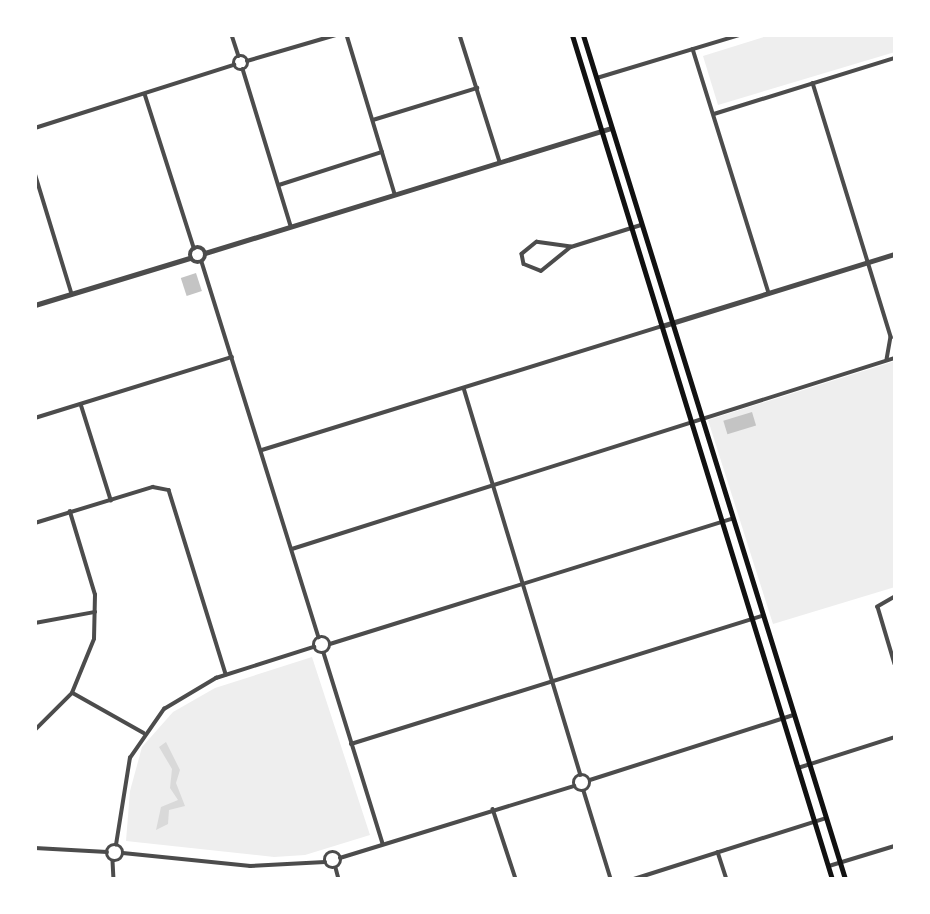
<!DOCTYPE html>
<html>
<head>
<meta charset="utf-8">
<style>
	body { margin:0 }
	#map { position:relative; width:930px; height:914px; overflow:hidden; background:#fff; font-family:Montserrat,sans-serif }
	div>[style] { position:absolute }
	.green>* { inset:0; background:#eee }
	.water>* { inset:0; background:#d9d9d9 }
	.building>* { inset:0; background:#c4c4c4; transform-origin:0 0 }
	.minor>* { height:3.5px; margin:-1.75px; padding:0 1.75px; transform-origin:1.75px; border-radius:1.75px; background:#4c4c4c }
	.minor>.ring { margin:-1.75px; padding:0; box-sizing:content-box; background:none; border:3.5px solid #4c4c4c; border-radius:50% }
	.tertiary>* { height:4.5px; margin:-2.25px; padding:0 2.25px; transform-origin:2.25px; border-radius:2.25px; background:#4c4c4c }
	.tertiary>.ring { margin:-2.25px; padding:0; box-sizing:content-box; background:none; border:4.5px solid #4c4c4c; border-radius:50% }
	.secondary>* { height:5px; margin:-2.5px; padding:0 2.5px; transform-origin:2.5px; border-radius:2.5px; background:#111 }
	span { translate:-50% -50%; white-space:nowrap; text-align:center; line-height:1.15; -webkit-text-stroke:6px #fff; paint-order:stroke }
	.frame { position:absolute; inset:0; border:37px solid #fff; pointer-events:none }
</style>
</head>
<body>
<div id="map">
	<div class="green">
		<div style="clip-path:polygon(770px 35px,895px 35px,895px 52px,718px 105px,703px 56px)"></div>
		<div style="clip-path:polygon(895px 361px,895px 587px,773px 624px,708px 420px)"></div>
		<div style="clip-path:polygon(312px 657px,370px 835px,305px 855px,274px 857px,126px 841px,130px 791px,142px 747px,173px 712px,215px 688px)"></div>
	</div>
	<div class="water">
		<div style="clip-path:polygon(166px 742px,180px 770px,176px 783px,185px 806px,169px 810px,168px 824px,156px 830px,161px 807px,178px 800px,170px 788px,172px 769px,159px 747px)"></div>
	</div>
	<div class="building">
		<div style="left:196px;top:273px;width:19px;height:16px;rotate:72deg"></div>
		<div style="left:752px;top:412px;width:14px;height:30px;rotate:73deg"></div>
	</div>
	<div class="minor">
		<div style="left:232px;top:35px;width:22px;rotate:72deg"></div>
		<div style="left:347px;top:35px;width:166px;rotate:73.2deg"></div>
		<div style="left:460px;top:35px;width:133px;rotate:72.5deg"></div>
		<div style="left:693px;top:49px;width:256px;rotate:72.7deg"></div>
		<div class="ring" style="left:234px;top:56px;width:10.5px;height:10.5px"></div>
		<div style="left:247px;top:61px;width:93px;rotate:-16.3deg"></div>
		<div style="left:243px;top:69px;width:164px;rotate:73deg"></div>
		<div style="left:597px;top:78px;width:148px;rotate:-16.8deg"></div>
		<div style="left:813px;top:83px;width:266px;rotate:72.9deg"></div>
		<div style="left:891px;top:337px;width:22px;rotate:100deg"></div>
		<div style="left:145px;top:94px;width:162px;rotate:72.3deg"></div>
		<div style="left:714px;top:114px;width:189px;rotate:-17.2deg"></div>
		<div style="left:373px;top:120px;width:109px;rotate:-17.1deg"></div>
		<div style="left:35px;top:128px;width:209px;rotate:-17.6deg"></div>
		<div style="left:35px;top:173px;width:127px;rotate:73deg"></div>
		<div style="left:279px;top:185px;width:108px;rotate:-17.8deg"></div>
		<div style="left:571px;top:247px;width:34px;rotate:-172deg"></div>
		<div style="left:537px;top:242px;width:19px;rotate:141deg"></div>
		<div style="left:522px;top:254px;width:10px;rotate:79deg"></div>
		<div style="left:524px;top:264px;width:18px;rotate:22deg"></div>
		<div style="left:541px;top:271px;width:38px;rotate:-39deg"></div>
		<div style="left:571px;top:247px;width:73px;rotate:-17.4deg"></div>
		<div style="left:202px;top:262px;width:393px;rotate:72.7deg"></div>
		<div style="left:464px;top:388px;width:404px;rotate:73.2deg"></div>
		<div style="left:81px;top:404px;width:101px;rotate:72.6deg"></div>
		<div style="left:35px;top:418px;width:206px;rotate:-17.2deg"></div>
		<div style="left:262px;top:450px;width:419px;rotate:-17.2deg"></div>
		<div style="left:35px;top:523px;width:123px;rotate:-17deg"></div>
		<div style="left:153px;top:487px;width:16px;rotate:11deg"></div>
		<div style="left:169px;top:490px;width:193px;rotate:72.8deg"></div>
		<div style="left:292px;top:549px;width:633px;rotate:-17.58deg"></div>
		<div style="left:895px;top:597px;width:20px;rotate:150deg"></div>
		<div style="left:878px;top:607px;width:59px;rotate:73.4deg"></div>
		<div style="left:35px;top:623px;width:61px;rotate:-10.4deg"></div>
		<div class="ring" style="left:314px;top:637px;width:12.5px;height:12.5px"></div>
		<div style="left:330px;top:644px;width:421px;rotate:-17.3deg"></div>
		<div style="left:324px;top:653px;width:200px;rotate:72.8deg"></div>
		<div style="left:73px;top:693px;width:81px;rotate:29.4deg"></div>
		<div style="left:35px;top:730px;width:52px;rotate:-45deg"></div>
		<div style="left:72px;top:693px;width:58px;rotate:-67.8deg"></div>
		<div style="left:94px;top:639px;width:44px;rotate:-88.7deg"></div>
		<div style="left:95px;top:595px;width:87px;rotate:-106.8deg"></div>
		<div style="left:351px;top:744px;width:431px;rotate:-17.3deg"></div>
		<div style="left:798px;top:768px;width:102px;rotate:-17.7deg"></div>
		<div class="ring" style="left:574px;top:775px;width:12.5px;height:12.5px"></div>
		<div style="left:590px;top:780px;width:214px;rotate:-17.7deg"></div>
		<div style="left:584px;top:791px;width:92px;rotate:72.9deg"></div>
		<div style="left:493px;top:809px;width:74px;rotate:71.8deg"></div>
		<div class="ring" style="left:107px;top:845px;width:12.5px;height:12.5px"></div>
		<div style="left:116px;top:845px;width:88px;rotate:-80.9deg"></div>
		<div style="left:130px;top:758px;width:60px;rotate:-55.2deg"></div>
		<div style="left:164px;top:709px;width:61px;rotate:-30.8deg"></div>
		<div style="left:216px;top:678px;width:103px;rotate:-17.6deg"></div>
		<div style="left:35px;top:848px;width:72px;rotate:3.2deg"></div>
		<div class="ring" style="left:325px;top:852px;width:12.5px;height:12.5px"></div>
		<div style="left:718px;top:852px;width:28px;rotate:72deg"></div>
		<div style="left:123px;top:853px;width:128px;rotate:5.8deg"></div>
		<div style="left:250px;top:866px;width:75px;rotate:-3.1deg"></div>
		<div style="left:340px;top:858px;width:245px;rotate:-17.1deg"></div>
		<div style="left:113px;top:861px;width:18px;rotate:87deg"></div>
		<div style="left:829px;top:866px;width:69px;rotate:-16.9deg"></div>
		<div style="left:336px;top:868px;width:11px;rotate:75deg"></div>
		<div style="left:634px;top:879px;width:201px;rotate:-17.6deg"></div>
	</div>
	<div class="tertiary">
		<div class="ring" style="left:190px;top:247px;width:11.5px;height:11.5px"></div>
		<div style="left:205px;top:253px;width:425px;rotate:-17.1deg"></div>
		<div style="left:35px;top:305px;width:162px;rotate:-16.9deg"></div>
		<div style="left:662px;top:326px;width:244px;rotate:-17.2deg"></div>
	</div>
	<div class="secondary">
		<div style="left:572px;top:35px;width:883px;rotate:72.88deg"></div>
		<div style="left:583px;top:35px;width:884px;rotate:72.75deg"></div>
	</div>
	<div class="frame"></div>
</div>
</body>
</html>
